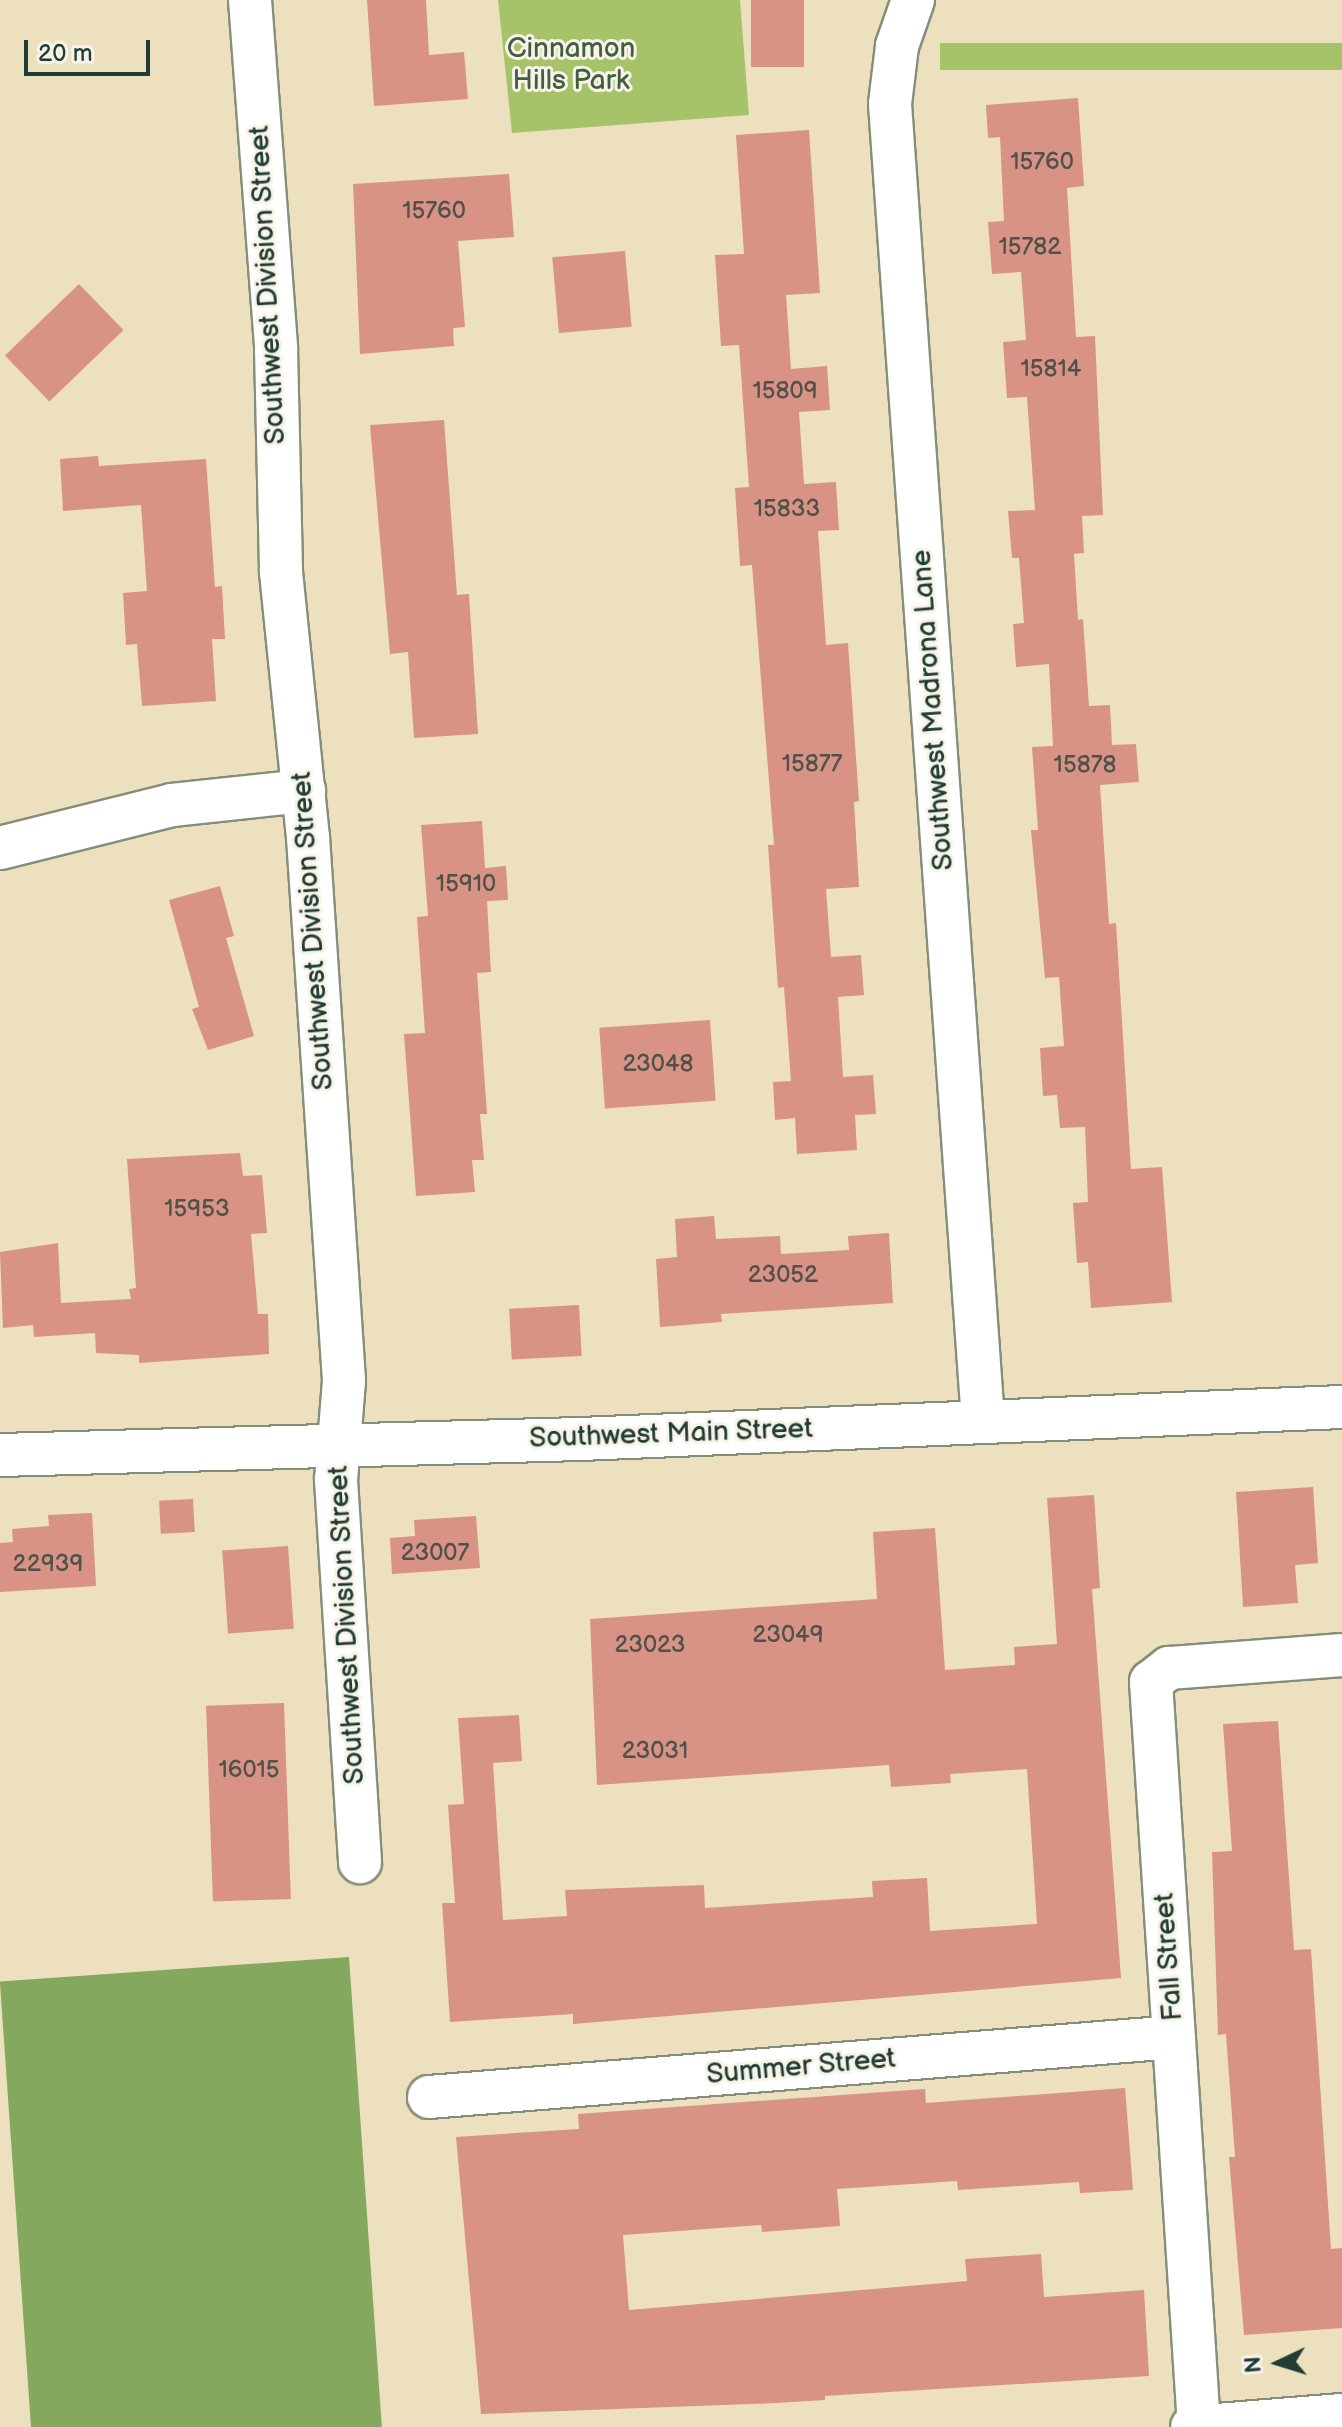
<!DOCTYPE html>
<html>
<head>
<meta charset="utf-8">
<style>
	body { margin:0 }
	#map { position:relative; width:1342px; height:2427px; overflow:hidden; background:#ede0bf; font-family:"Balsamiq Sans",sans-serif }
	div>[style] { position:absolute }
	.green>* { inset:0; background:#a6c36a; transform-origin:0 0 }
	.forest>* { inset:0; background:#84a95e; transform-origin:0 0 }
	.building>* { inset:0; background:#d99286; transform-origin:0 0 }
	.roads { filter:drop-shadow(2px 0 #868e7a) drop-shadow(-2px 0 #868e7a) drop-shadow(0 2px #868e7a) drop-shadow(0 -2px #868e7a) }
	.minor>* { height:42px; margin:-21px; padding:0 21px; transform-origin:21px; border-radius:21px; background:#fff }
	span { translate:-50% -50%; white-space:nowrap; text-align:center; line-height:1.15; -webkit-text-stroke:6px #f7f3e8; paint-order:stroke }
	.number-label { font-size:24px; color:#4e5248 }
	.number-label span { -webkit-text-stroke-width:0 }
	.park-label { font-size:28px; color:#415e42 }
	.street-label { font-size:28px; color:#1f3d34 }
	.north { position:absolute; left:1238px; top:2323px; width:80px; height:80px; -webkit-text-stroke:6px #f7f3e8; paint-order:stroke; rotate:266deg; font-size:22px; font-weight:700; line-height:32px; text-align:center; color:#1f3d34 }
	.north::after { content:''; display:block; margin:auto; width:28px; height:36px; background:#1f3d34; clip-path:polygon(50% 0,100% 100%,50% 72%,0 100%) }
	.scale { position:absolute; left:24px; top:40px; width:126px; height:36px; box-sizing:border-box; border:4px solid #1f3d34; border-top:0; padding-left:10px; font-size:24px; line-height:28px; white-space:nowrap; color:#1f3d34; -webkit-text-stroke:6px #f7f3e8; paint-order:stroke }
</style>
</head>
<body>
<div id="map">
	<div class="green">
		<div style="clip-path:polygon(498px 0,740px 0,749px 115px,512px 133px)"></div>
		<div style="left:1342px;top:43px;width:27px;height:402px;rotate:90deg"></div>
	</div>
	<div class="forest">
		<div style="left:349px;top:1957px;width:471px;height:350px;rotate:86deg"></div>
	</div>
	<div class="building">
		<div style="clip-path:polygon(367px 0,426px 0,429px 55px,464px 52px,468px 99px,374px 106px)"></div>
		<div style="left:751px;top:0;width:53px;height:67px"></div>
		<div style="clip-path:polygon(1078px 98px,1084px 186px,1067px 188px,1076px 337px,1095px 336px,1103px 515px,1082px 516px,1084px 553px,1074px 554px,1078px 620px,1083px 619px,1089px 706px,1110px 705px,1112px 745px,1136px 744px,1139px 782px,1100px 785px,1109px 924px,1116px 923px,1131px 1169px,1162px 1167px,1172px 1302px,1091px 1308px,1088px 1262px,1077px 1263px,1073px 1203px,1088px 1202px,1085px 1127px,1060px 1128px,1057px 1095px,1043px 1096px,1040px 1048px,1064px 1046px,1059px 977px,1045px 978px,1031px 830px,1038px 830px,1032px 747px,1053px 746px,1049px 664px,1016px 667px,1013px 624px,1024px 623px,1019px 558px,1012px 558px,1008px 511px,1035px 510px,1027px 397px,1007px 398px,1003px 342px,1026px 340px,1021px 272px,992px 274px,988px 222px,1004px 221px,1000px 137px,988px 138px,986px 105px)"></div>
		<div style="clip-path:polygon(809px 130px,820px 293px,786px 295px,791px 369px,827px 366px,830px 410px,799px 412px,804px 484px,836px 482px,839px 530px,818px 531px,826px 645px,848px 643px,859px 801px,854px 802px,859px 887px,826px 889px,831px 957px,861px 955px,864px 995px,838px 997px,843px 1077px,873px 1075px,876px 1114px,855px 1115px,857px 1150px,797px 1154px,795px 1118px,775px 1120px,773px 1082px,791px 1081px,784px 987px,778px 988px,768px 845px,774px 845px,752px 565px,740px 566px,735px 488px,749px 487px,739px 345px,721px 346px,715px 255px,744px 254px,736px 135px)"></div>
		<div style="clip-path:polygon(509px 174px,514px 237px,458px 241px,465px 327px,453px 328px,454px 346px,360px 354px,353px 184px)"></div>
		<div style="left:625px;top:251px;width:76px;height:73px;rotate:85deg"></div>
		<div style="left:79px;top:284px;width:64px;height:103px;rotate:46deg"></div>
		<div style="clip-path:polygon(444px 420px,457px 595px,469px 594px,478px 734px,414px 738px,408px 652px,390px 654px,370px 425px)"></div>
		<div style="clip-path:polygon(98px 456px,99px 466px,206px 459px,215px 587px,222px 586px,225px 639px,212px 639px,216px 701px,142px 706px,137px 644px,126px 645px,123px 593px,147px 591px,141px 505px,63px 511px,60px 459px)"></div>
		<div style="clip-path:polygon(482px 821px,485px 868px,506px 866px,508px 900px,487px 901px,491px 972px,477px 973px,487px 1114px,480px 1114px,484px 1160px,472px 1160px,475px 1192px,416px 1196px,404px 1034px,425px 1033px,417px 917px,428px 916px,421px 825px)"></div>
		<div style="clip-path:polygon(220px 886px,234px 936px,226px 938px,254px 1036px,208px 1050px,192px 1009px,199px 1007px,169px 900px)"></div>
		<div style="left:710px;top:1020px;width:81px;height:111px;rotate:86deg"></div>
		<div style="clip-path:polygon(240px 1153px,243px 1176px,262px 1175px,267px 1233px,251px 1234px,258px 1314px,268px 1314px,269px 1354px,139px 1363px,139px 1355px,96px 1353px,95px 1333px,34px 1337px,33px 1325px,3px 1328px,0 1252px,58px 1243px,61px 1303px,131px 1299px,129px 1289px,136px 1288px,127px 1159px)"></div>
		<div style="clip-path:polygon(714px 1216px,716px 1239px,780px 1236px,781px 1254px,849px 1250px,848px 1236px,889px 1233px,893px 1303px,721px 1314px,722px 1322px,660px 1327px,656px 1259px,677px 1257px,675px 1219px)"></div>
		<div style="left:579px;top:1305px;width:51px;height:70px;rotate:87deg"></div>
		<div style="clip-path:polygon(1313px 1487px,1318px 1563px,1295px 1565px,1298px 1603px,1243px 1607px,1236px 1492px)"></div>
		<div style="clip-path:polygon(1094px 1495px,1100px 1588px,1092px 1589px,1121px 1978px,573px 2024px,573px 2014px,450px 2022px,442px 1903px,455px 1903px,448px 1805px,464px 1804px,458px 1718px,519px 1715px,522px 1761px,493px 1763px,503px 1920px,567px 1916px,565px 1890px,704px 1885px,705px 1908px,873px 1897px,872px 1881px,927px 1878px,930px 1931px,1037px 1924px,1027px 1769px,950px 1774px,951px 1783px,891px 1787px,889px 1765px,597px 1785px,590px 1619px,877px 1599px,873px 1532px,935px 1528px,945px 1670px,1015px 1665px,1014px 1647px,1057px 1644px,1047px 1498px)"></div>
		<div style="left:193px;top:1499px;width:33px;height:34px;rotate:87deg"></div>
		<div style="clip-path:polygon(92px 1513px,96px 1586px,0 1592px,0 1543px,13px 1542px,12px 1529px,49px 1526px,48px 1515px)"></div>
		<div style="clip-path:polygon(476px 1516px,480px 1568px,392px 1574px,390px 1538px,415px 1536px,414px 1520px)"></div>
		<div style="left:288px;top:1546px;width:83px;height:66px;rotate:86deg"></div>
		<div style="left:284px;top:1703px;width:196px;height:78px;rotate:88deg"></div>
		<div style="clip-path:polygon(1278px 1721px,1294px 1950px,1311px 1949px,1331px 2249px,1342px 2248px,1342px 2328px,1244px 2335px,1229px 2157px,1235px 2157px,1226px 2034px,1218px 2035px,1212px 1852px,1232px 1851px,1223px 1724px)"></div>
		<div style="clip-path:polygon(1125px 2088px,1133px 2190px,1080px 2193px,1079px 2182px,958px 2190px,957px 2181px,837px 2189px,840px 2226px,762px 2232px,761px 2225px,623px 2235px,629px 2310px,967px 2281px,965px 2259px,1041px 2254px,1044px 2297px,1144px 2290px,1149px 2376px,825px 2396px,825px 2400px,776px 2403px,481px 2414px,456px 2137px,579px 2129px,578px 2114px,925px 2089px,926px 2103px)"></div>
	</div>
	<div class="roads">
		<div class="minor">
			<div style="left:250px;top:0;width:350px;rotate:85.7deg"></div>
			<div style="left:276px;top:349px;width:223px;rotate:88.7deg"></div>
			<div style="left:281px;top:572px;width:266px;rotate:84.2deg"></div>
			<div style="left:308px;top:837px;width:545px;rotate:86.21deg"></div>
			<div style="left:344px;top:1381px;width:99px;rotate:94.6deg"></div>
			<div style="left:336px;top:1480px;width:383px;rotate:86.4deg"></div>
			<div style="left:913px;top:0;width:49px;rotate:109.2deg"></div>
			<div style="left:897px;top:46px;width:58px;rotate:96.9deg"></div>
			<div style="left:890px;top:104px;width:1321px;rotate:85.96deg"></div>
			<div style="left:0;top:848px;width:177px;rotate:-14deg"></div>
			<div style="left:172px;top:805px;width:133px;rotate:-6.1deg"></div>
			<div style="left:0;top:1455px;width:581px;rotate:-1.58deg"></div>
			<div style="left:581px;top:1439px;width:762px;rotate:-2.41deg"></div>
			<div style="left:429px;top:2097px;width:747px;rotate:-4.6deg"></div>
			<div style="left:1199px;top:2426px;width:746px;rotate:-93.69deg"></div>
			<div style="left:1151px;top:1682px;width:23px;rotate:-38deg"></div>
			<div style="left:1169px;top:1668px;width:173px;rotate:-4.3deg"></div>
			<div style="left:1192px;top:2427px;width:150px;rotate:-4.6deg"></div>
		</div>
	</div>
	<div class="number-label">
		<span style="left:1042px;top:162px">15760</span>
		<span style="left:434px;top:211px">15760</span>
		<span style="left:1030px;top:247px">15782</span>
		<span style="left:1051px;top:369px">15814</span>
		<span style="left:785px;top:391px">15809</span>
		<span style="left:787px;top:509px">15833</span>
		<span style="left:812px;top:764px">15877</span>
		<span style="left:1085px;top:765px">15878</span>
		<span style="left:466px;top:884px">15910</span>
		<span style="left:658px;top:1064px">23048</span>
		<span style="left:197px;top:1209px">15953</span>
		<span style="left:783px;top:1275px">23052</span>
		<span style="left:435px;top:1553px">23007</span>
		<span style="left:48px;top:1564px">22939</span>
		<span style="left:788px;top:1635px">23049</span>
		<span style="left:650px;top:1645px">23023</span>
		<span style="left:655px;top:1751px">23031</span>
		<span style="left:249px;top:1770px">16015</span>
	</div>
	<div class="park-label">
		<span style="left:571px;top:65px">Cinnamon<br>Hills Park</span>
	</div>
	<div class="street-label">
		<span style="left:268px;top:285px;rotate:-93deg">Southwest Division Street</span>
		<span style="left:933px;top:710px;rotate:-94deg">Southwest Madrona Lane</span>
		<span style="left:313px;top:931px;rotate:-94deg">Southwest Division Street</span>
		<span style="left:671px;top:1434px;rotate:-2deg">Southwest Main Street</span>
		<span style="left:347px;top:1625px;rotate:-93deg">Southwest Division Street</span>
		<span style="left:1169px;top:1957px;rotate:-94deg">Fall Street</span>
		<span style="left:801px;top:2067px;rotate:-5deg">Summer Street</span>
	</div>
	<div class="north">N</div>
	<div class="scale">20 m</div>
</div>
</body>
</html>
